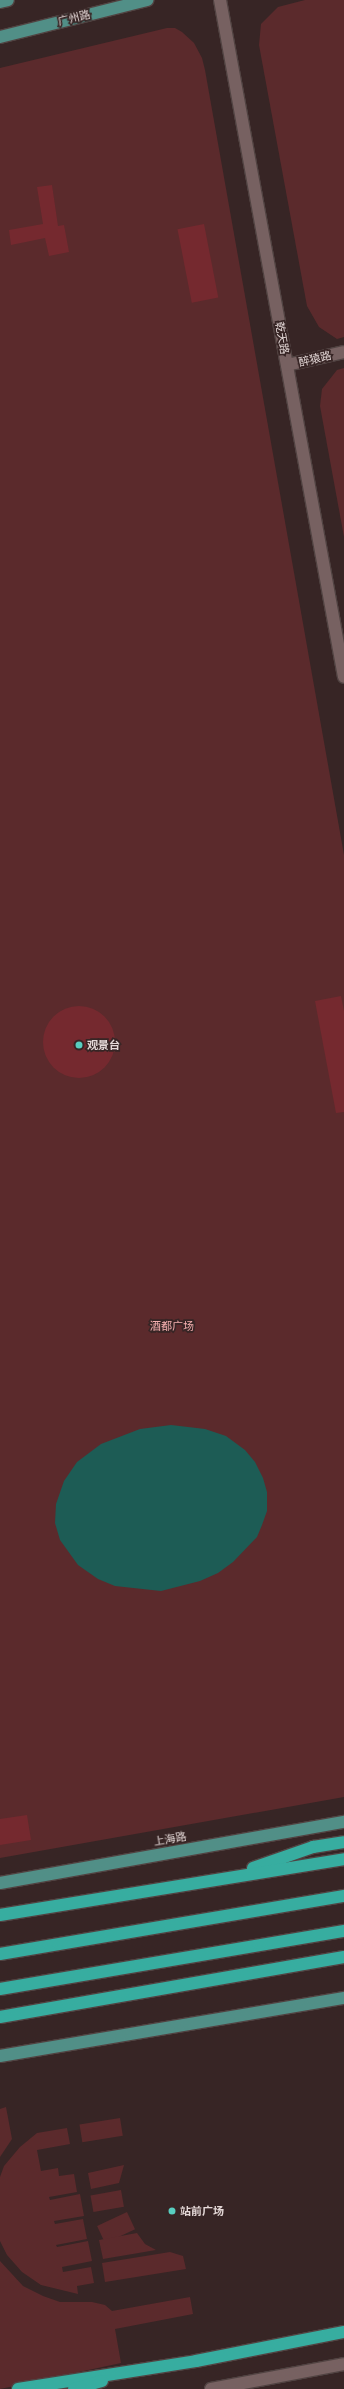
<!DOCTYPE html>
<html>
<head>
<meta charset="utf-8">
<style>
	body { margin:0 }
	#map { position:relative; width:344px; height:2389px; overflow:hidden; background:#372525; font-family:Inter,"Noto Sans SC",sans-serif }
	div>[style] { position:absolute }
	.green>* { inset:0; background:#5b2a2c; transform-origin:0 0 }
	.water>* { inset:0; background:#1d5c55 }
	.building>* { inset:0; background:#75292f; transform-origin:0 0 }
	.round { border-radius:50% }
	.roads { filter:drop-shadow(1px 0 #514342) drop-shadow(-1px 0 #514342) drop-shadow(0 1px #514342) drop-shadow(0 -1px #514342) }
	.minor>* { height:12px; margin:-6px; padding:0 6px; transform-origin:6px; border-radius:6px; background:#776161 }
	.major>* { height:12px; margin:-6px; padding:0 6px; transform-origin:6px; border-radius:6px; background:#518f87 }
	.highway>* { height:12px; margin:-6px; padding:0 6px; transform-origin:6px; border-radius:6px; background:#37ada0 }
	.dots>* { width:11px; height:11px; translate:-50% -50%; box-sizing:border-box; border:2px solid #372525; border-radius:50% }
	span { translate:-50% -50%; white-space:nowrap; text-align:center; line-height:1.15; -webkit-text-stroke:3.5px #372525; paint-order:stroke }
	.street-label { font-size:11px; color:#e4d8d7 }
	.poi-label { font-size:11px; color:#e4d8d7; font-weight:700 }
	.left { translate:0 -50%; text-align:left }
	.park-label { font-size:11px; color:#f6b0b0 }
</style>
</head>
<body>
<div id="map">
	<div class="green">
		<div style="clip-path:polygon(305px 0,344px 0,344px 337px,337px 339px,319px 327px,307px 306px,259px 45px,261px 24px,278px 7px)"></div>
		<div style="clip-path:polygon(167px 28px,175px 28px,182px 32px,194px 43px,202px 58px,205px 70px,344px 855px,344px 1797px,0 1858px,0 68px)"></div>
		<div style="clip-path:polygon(344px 368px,344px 537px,320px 406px,322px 389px,337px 370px)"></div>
		<div style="clip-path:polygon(6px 2107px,12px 2139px,0 2157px,0 2109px)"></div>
		<div style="left:120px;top:2118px;width:18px;height:41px;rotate:81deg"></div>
		<div style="clip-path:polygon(67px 2128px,70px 2144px,37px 2150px,41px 2171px,58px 2168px,59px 2176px,74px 2174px,77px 2192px,49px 2197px,50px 2200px,80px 2194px,84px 2216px,54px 2221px,55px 2224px,83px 2219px,87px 2239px,56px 2245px,57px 2247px,88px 2241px,92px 2261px,62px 2267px,63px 2272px,91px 2267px,94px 2283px,77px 2286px,78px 2294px,41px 2285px,22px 2272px,7px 2255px,0 2241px,0 2177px,4px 2166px,20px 2147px,37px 2133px)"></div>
		<div style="clip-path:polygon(124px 2165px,119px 2183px,91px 2189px,88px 2173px)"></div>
		<div style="left:121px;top:2190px;width:17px;height:31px;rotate:80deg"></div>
		<div style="left:127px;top:2212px;width:19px;height:33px;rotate:65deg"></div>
		<div style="clip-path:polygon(137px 2233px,145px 2244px,156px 2250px,103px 2259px,99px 2240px)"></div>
		<div style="clip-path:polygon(170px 2252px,183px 2256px,186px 2269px,105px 2282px,102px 2263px)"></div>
		<div style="clip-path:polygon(0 2261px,23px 2286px,43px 2296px,60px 2302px,92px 2302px,105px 2305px,112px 2311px,190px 2297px,193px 2314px,115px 2329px,121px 2363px,0 2389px)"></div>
	</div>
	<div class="water">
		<div style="clip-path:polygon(171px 1425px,205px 1429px,226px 1436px,245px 1450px,255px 1462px,263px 1478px,267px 1492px,267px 1511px,262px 1525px,257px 1537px,233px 1562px,218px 1573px,200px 1581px,161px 1591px,115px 1586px,98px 1579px,78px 1565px,60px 1540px,55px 1523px,56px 1504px,64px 1481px,77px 1462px,101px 1444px,140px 1429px)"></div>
	</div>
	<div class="building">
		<div style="clip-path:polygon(52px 185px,58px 226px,64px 225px,69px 252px,49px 256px,45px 238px,11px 245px,9px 230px,43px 224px,37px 187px)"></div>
		<div style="left:204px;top:224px;width:75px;height:27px;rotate:79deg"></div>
		<div style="clip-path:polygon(341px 996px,344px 1011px,344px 1112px,336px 1113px,315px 1001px)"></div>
		<div class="round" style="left:43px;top:1006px;width:72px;height:72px"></div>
		<div style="clip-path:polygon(27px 1815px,31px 1840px,0 1845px,0 1819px)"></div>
	</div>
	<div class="roads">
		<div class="minor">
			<div style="left:220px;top:0;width:688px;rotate:79.62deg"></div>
			<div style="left:287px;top:365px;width:58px;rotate:-12.8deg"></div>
			<div style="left:211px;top:2389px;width:135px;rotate:-10.6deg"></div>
		</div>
		<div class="major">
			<div style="left:0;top:2px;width:8px;rotate:-14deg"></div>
			<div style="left:0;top:37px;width:152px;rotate:-14.1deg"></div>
			<div style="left:0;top:1883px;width:349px;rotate:-10.1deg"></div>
			<div style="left:0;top:2056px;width:349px;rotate:-9.6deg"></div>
		</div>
		<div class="highway">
			<div style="left:253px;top:1868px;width:64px;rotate:-19.3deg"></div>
			<div style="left:313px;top:1847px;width:31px;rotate:-9deg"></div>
			<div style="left:0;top:1915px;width:349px;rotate:-9.2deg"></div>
			<div style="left:0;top:1954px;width:349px;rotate:-9.6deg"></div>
			<div style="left:0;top:1989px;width:349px;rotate:-9.6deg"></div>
			<div style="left:0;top:2017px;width:349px;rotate:-9.9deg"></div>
			<div style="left:18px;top:2389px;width:180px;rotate:-8.9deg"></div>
			<div style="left:196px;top:2361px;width:151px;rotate:-11.1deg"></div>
			<div style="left:74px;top:2389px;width:29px;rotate:-16deg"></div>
		</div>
	</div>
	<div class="dots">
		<div style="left:79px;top:1045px;background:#58cec0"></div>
		<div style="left:172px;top:2211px;background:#58cec0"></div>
	</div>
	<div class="street-label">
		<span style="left:74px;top:18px;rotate:-14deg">广州路</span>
		<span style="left:282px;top:338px;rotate:80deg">乾天路</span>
		<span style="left:315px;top:359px;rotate:-13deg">醉猿路</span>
		<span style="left:170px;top:1839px;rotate:-10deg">上海路</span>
	</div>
	<div class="poi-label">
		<span class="left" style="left:87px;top:1045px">观景台</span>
		<span class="left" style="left:180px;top:2211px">站前广场</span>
	</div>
	<div class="park-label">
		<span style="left:172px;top:1326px">酒都广场</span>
	</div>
</div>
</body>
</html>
